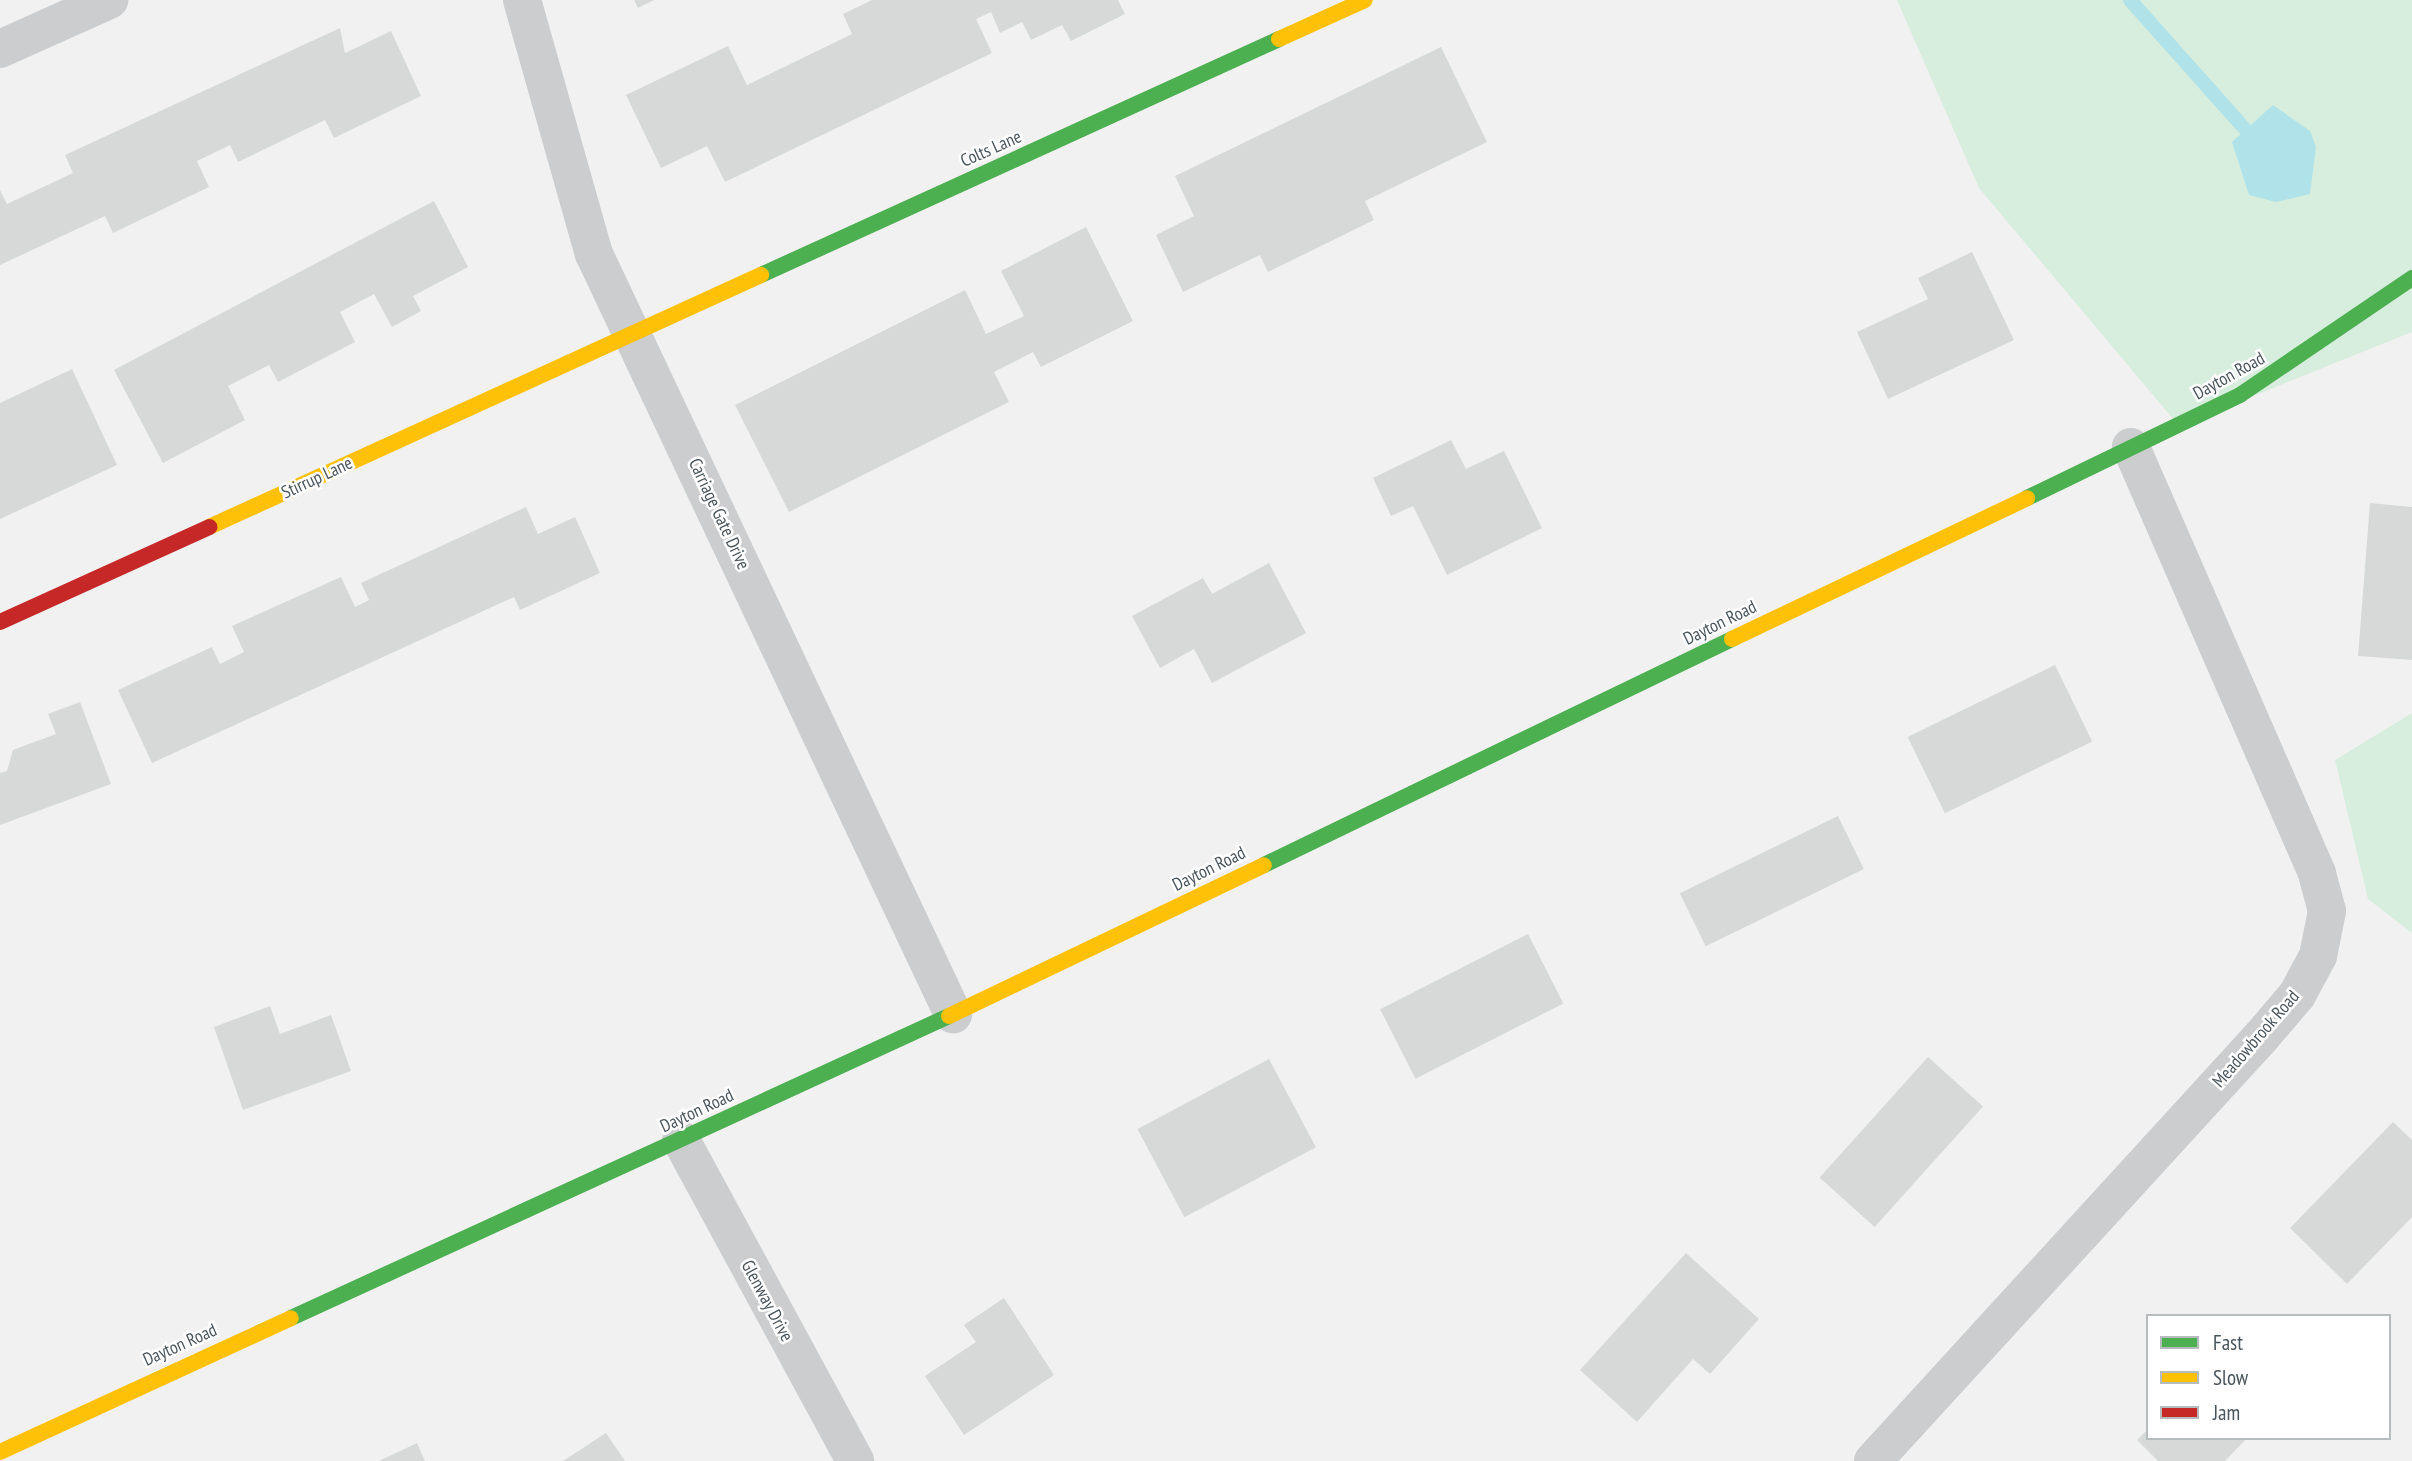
<!DOCTYPE html>
<html>
<head>
<meta charset="utf-8">
<style>
	body { margin:0 }
	#map { position:relative; width:2412px; height:1461px; overflow:hidden; background:#f1f1f1; font-family:"PT Sans Narrow",sans-serif }
	div>[style] { position:absolute }
	.green>* { inset:0; background:#d7eede }
	.water>* { inset:0; background:#afe2e9 }
	.stream>* { height:14px; margin:-7px; padding:0 7px; transform-origin:7px; border-radius:7px; background:#afe2e9 }
	.building>* { inset:0; background:#d7d9d9; transform-origin:0 0 }
	.street>* { height:38px; margin:-19px; padding:0 19px; transform-origin:19px; border-radius:19px; background:#cbcdce }
	.fast>* { height:16px; margin:-8px; padding:0 8px; transform-origin:8px; border-radius:8px; background:#4caf50 }
	.slow>* { height:16px; margin:-8px; padding:0 8px; transform-origin:8px; border-radius:8px; background:#ffc107 }
	.jam>* { height:16px; margin:-8px; padding:0 8px; transform-origin:8px; border-radius:8px; background:#c62828 }
	span { translate:-50% -50%; white-space:nowrap; text-align:center; line-height:1.15; -webkit-text-stroke:5px #fff; paint-order:stroke }
	.street-label { font-size:18px; color:#49555c }
	.legend { position:absolute; left:2146px; top:1314px; width:245px; height:126px; box-sizing:border-box; background:#fff; border:2px solid #b6bbbe; margin:0; padding:9px 12px; list-style:none; font-size:21px; color:#49555c }
	.legend li { display:flex; align-items:center; gap:14px; height:35px }
	.legend b { width:35px; border:2px solid #b6bbbe }
</style>
</head>
<body>
<div id="map">
	<div class="green">
		<div style="clip-path:polygon(1897px 0,2412px 0,2412px 332px,2179px 426px,1979px 188px)"></div>
		<div style="clip-path:polygon(2412px 713px,2412px 933px,2368px 899px,2335px 760px)"></div>
	</div>
	<div class="water">
		<div style="clip-path:polygon(2273px 105px,2310px 131px,2316px 147px,2310px 194px,2276px 202px,2249px 195px,2232px 142px)"></div>
	</div>
	<div class="stream">
		<div style="left:2130px;top:0;width:171px;rotate:48.3deg"></div>
	</div>
	<div class="building">
		<div style="clip-path:polygon(634px 0,654px 0,638px 8px)"></div>
		<div style="clip-path:polygon(872px 0,1118px 0,1125px 14px,1071px 41px,1062px 25px,1031px 40px,1022px 22px,1000px 33px,991px 12px,976px 19px,992px 53px,725px 182px,707px 146px,661px 168px,626px 95px,728px 46px,747px 85px,852px 34px,843px 14px)"></div>
		<div style="clip-path:polygon(340px 28px,345px 53px,391px 31px,421px 96px,334px 138px,325px 120px,238px 162px,230px 145px,197px 161px,209px 187px,113px 233px,105px 216px,0 265px,0 190px,7px 204px,73px 173px,65px 155px)"></div>
		<div style="clip-path:polygon(1441px 47px,1487px 142px,1365px 201px,1374px 220px,1268px 272px,1260px 255px,1183px 292px,1156px 235px,1194px 216px,1175px 176px)"></div>
		<div style="clip-path:polygon(434px 201px,468px 267px,413px 296px,421px 311px,392px 327px,374px 294px,340px 312px,355px 342px,278px 382px,269px 365px,228px 386px,245px 420px,163px 463px,114px 370px)"></div>
		<div style="clip-path:polygon(1086px 227px,1133px 321px,1041px 367px,1033px 352px,994px 372px,1009px 402px,789px 512px,735px 405px,965px 290px,986px 334px,1024px 316px,1001px 271px)"></div>
		<div style="clip-path:polygon(1972px 252px,2014px 340px,1888px 399px,1857px 332px,1928px 299px,1918px 278px)"></div>
		<div style="clip-path:polygon(72px 369px,117px 465px,0 519px,0 403px)"></div>
		<div style="clip-path:polygon(1451px 440px,1466px 469px,1504px 451px,1542px 528px,1447px 575px,1413px 506px,1391px 516px,1373px 478px)"></div>
		<div style="clip-path:polygon(2370px 503px,2412px 507px,2412px 660px,2358px 656px)"></div>
		<div style="clip-path:polygon(526px 507px,538px 534px,575px 517px,600px 573px,520px 610px,514px 597px,152px 763px,118px 690px,212px 647px,220px 664px,244px 652px,232px 626px,341px 577px,355px 607px,369px 600px,361px 583px)"></div>
		<div style="clip-path:polygon(1269px 563px,1306px 633px,1212px 683px,1194px 649px,1160px 668px,1132px 616px,1203px 578px,1212px 594px)"></div>
		<div style="left:2055px;top:665px;width:85px;height:164px;rotate:64deg"></div>
		<div style="clip-path:polygon(80px 702px,111px 784px,0 825px,0 773px,7px 771px,13px 750px,56px 734px,48px 714px)"></div>
		<div style="left:1838px;top:816px;width:59px;height:176px;rotate:64deg"></div>
		<div style="left:1528px;top:934px;width:78px;height:166px;rotate:63deg"></div>
		<div style="clip-path:polygon(270px 1006px,280px 1034px,331px 1015px,351px 1071px,243px 1110px,214px 1027px)"></div>
		<div style="left:1928px;top:1057px;width:74px;height:162px;rotate:42deg"></div>
		<div style="left:1269px;top:1059px;width:100px;height:149px;rotate:62deg"></div>
		<div style="clip-path:polygon(2393px 1122px,2412px 1140px,2412px 1217px,2347px 1284px,2290px 1228px)"></div>
		<div style="clip-path:polygon(1686px 1253px,1759px 1319px,1710px 1374px,1693px 1359px,1637px 1422px,1580px 1370px)"></div>
		<div style="clip-path:polygon(1004px 1298px,1054px 1375px,964px 1435px,925px 1376px,976px 1342px,964px 1325px)"></div>
		<div style="clip-path:polygon(2148px 1429px,2148px 1438px,2247px 1438px,2225px 1461px,2158px 1461px,2137px 1440px)"></div>
		<div style="clip-path:polygon(606px 1433px,625px 1461px,563px 1461px)"></div>
		<div style="clip-path:polygon(417px 1443px,425px 1461px,379px 1461px)"></div>
	</div>
	<div class="street">
		<div style="left:522px;top:0;width:264px;rotate:74.2deg"></div>
		<div style="left:594px;top:254px;width:841px;rotate:64.72deg"></div>
		<div style="left:0;top:49px;width:120px;rotate:-24.2deg"></div>
		<div style="left:681px;top:1140px;width:365px;rotate:61.5deg"></div>
		<div style="left:1873px;top:1461px;width:576px;rotate:-47.53deg"></div>
		<div style="left:2262px;top:1036px;width:54px;rotate:-49.5deg"></div>
		<div style="left:2297px;top:995px;width:44px;rotate:-61.7deg"></div>
		<div style="left:2318px;top:956px;width:46px;rotate:-78.7deg"></div>
		<div style="left:2327px;top:911px;width:39px;rotate:-105deg"></div>
		<div style="left:2317px;top:873px;width:465px;rotate:-113.6deg"></div>
	</div>
	<div class="fast">
		<div style="left:761px;top:275px;width:569px;rotate:-24.49deg"></div>
		<div style="left:2027px;top:498px;width:237px;rotate:-25.8deg"></div>
		<div style="left:2240px;top:395px;width:208px;rotate:-34.2deg"></div>
		<div style="left:1264px;top:865px;width:520px;rotate:-25.78deg"></div>
		<div style="left:291px;top:1318px;width:724px;rotate:-24.65deg"></div>
	</div>
	<div class="slow">
		<div style="left:1279px;top:39px;width:94px;rotate:-24.4deg"></div>
		<div style="left:209px;top:527px;width:607px;rotate:-24.54deg"></div>
		<div style="left:1732px;top:639px;width:327px;rotate:-25.5deg"></div>
		<div style="left:949px;top:1016px;width:349px;rotate:-25.6deg"></div>
		<div style="left:0;top:1452px;width:320px;rotate:-24.7deg"></div>
	</div>
	<div class="jam">
		<div style="left:0;top:622px;width:230px;rotate:-24.4deg"></div>
	</div>
	<div class="street-label">
		<span style="left:991px;top:149px;rotate:-24deg">Colts Lane</span>
		<span style="left:2229px;top:376px;rotate:-29deg">Dayton Road</span>
		<span style="left:317px;top:478px;rotate:-25deg">Stirrup Lane</span>
		<span style="left:719px;top:514px;rotate:65deg">Carriage Gate Drive</span>
		<span style="left:1720px;top:623px;rotate:-26deg">Dayton Road</span>
		<span style="left:1209px;top:869px;rotate:-26deg">Dayton Road</span>
		<span style="left:2256px;top:1039px;rotate:-49deg">Meadowbrook Road</span>
		<span style="left:697px;top:1111px;rotate:-25deg">Dayton Road</span>
		<span style="left:767px;top:1301px;rotate:62deg">Glenway Drive</span>
		<span style="left:180px;top:1345px;rotate:-24deg">Dayton Road</span>
	</div>
	<ul class="legend">
	<li><b style="height:9px;background:#4caf50"></b>Fast</li>
	<li><b style="height:9px;background:#ffc107"></b>Slow</li>
	<li><b style="height:9px;background:#c62828"></b>Jam</li>
	</ul>
</div>
</body>
</html>
